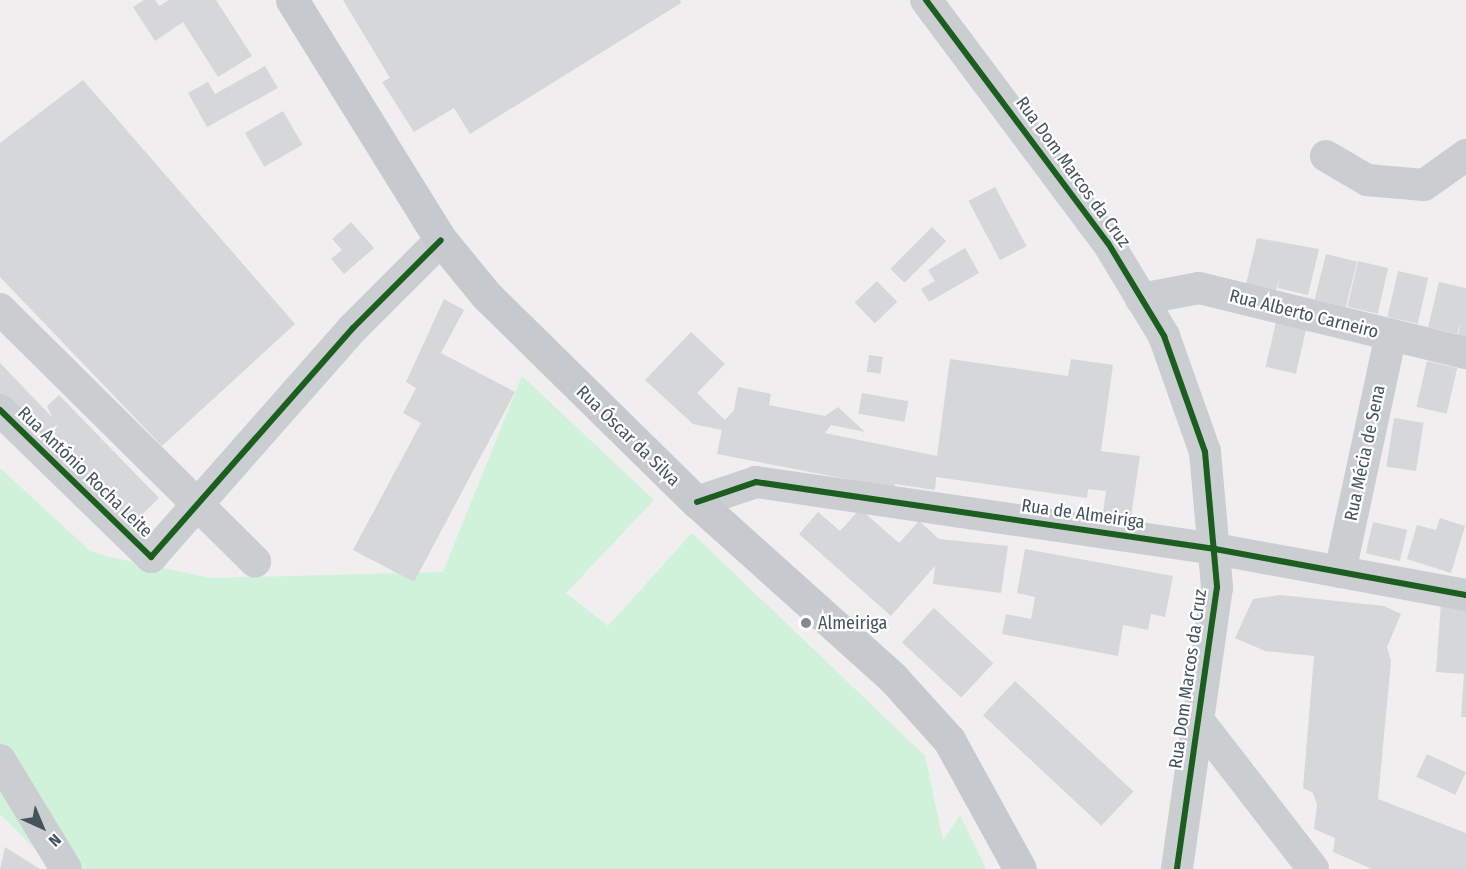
<!DOCTYPE html>
<html>
<head>
<meta charset="utf-8">
<style>
	body { margin:0 }
	#map { position:relative; width:1466px; height:869px; overflow:hidden; background:#f0eeef; font-family:"Fira Sans Condensed",sans-serif }
	div>[style] { position:absolute }
	.green>* { inset:0; background:#d0f1da }
	.building>* { inset:0; background:#d6d7d9; transform-origin:0 0 }
	.minor>* { height:32px; margin:-16px; padding:0 16px; transform-origin:16px; border-radius:16px; background:#caced0 }
	.major>* { height:33px; margin:-16.5px; padding:0 16.5px; transform-origin:16.5px; border-radius:16.5px; background:#c6cace }
	.cycleway>* { height:6px; margin:-3px; padding:0 3px; transform-origin:3px; border-radius:3px; background:#1b5e20 }
	.dots>* { width:16px; height:16px; translate:-50% -50%; box-sizing:border-box; border:3px solid #fff; border-radius:50% }
	span { translate:-50% -50%; white-space:nowrap; text-align:center; line-height:1.15; -webkit-text-stroke:4.5px #fff; paint-order:stroke }
	.street-label { font-size:18px; color:#44545d }
	.poi-label { font-size:18px; color:#44545d }
	.left { translate:0 -50%; text-align:left }
	.north { position:absolute; left:12px; top:797px; width:60px; height:60px; -webkit-text-stroke:4px #fff; paint-order:stroke; rotate:136deg; font-size:16px; font-weight:700; line-height:24px; text-align:center; color:#44545d }
	.north::after { content:''; display:block; margin:auto; width:21px; height:27px; background:#44545d; clip-path:polygon(50% 0,100% 100%,50% 72%,0 100%) }
</style>
</head>
<body>
<div id="map">
	<div class="green">
		<div style="clip-path:polygon(522px 376px,654px 500px,566px 593px,608px 626px,692px 533px,925px 756px,943px 841px,960px 815px,986px 869px,55px 869px,0 814px,0 468px,90px 551px,109px 557px,211px 578px,443px 572px)"></div>
	</div>
	<div class="building">
		<div style="clip-path:polygon(144px 0,155px 0,159px 6px,169px 0,216px 0,252px 56px,218px 77px,183px 22px,155px 41px,133px 7px)"></div>
		<div style="clip-path:polygon(343px 0,680px 0,681px 3px,470px 134px,454px 108px,414px 132px,382px 82px,390px 78px)"></div>
		<div style="clip-path:polygon(265px 66px,278px 88px,207px 127px,188px 93px,208px 82px,215px 94px)"></div>
		<div style="clip-path:polygon(83px 80px,295px 324px,162px 446px,0 277px,0 143px)"></div>
		<div style="left:283px;top:111px;width:39px;height:44px;rotate:60deg"></div>
		<div style="left:995px;top:187px;width:67px;height:30px;rotate:62deg"></div>
		<div style="clip-path:polygon(351px 222px,374px 248px,344px 274px,331px 259px,342px 250px,332px 239px)"></div>
		<div style="left:932px;top:227px;width:20px;height:59px;rotate:45deg"></div>
		<div style="clip-path:polygon(1257px 238px,1319px 249px,1308px 295px,1278px 288px,1280px 276px,1276px 291px,1246px 284px)"></div>
		<div style="clip-path:polygon(965px 248px,979px 273px,929px 302px,921px 289px,935px 281px,928px 270px)"></div>
		<div style="left:1326px;top:254px;width:32px;height:47px;rotate:14deg"></div>
		<div style="left:1358px;top:261px;width:31px;height:47px;rotate:13deg"></div>
		<div style="left:1398px;top:271px;width:31px;height:47px;rotate:13deg"></div>
		<div style="left:877px;top:281px;width:29px;height:31px;rotate:46deg"></div>
		<div style="clip-path:polygon(1439px 282px,1466px 288px,1466px 337px,1458px 335px,1462px 320px,1457px 334px,1428px 327px)"></div>
		<div style="clip-path:polygon(444px 299px,464px 310px,441px 353px,515px 392px,414px 582px,353px 550px,421px 423px,403px 413px,416px 388px,406px 382px)"></div>
		<div style="left:1276px;top:322px;width:31px;height:46px;rotate:13deg"></div>
		<div style="clip-path:polygon(691px 332px,725px 364px,697px 393px,725px 420px,734px 410px,738px 387px,771px 394px,769px 405px,825px 416px,838px 407px,865px 432px,831px 425px,825px 433px,937px 456px,950px 359px,1068px 376px,1071px 359px,1113px 365px,1101px 451px,1140px 456px,1131px 517px,1103px 513px,1106px 491px,1088px 489px,1087px 498px,936px 477px,935px 490px,895px 484px,894px 488px,717px 454px,722px 430px,693px 424px,645px 380px)"></div>
		<div style="left:869px;top:355px;width:14px;height:17px;rotate:8deg"></div>
		<div style="left:1427px;top:361px;width:31px;height:47px;rotate:13deg"></div>
		<div style="clip-path:polygon(0 363px,52px 417px,47px 406px,59px 395px,159px 498px,115px 541px,0 423px)"></div>
		<div style="left:862px;top:393px;width:47px;height:21px;rotate:10deg"></div>
		<div style="left:1394px;top:418px;width:30px;height:49px;rotate:9deg"></div>
		<div style="clip-path:polygon(860px 509px,899px 543px,919px 521px,939px 539px,1008px 546px,1001px 593px,933px 584px,935px 566px,891px 616px,799px 534px,818px 512px,840px 531px)"></div>
		<div style="clip-path:polygon(1440px 518px,1465px 526px,1451px 573px,1407px 559px,1417px 525px,1436px 530px)"></div>
		<div style="left:1373px;top:522px;width:35px;height:32px;rotate:13deg"></div>
		<div style="clip-path:polygon(1025px 549px,1173px 576px,1165px 617px,1151px 614px,1148px 630px,1123px 625px,1118px 656px,1002px 634px,1006px 614px,1031px 619px,1035px 597px,1017px 593px)"></div>
		<div style="clip-path:polygon(1280px 595px,1384px 606px,1401px 614px,1387px 647px,1391px 661px,1378px 799px,1466px 833px,1466px 869px,1372px 869px,1333px 852px,1335px 838px,1314px 829px,1317px 805px,1313px 793px,1303px 788px,1314px 656px,1265px 651px,1235px 638px,1253px 599px)"></div>
		<div style="clip-path:polygon(1441px 603px,1466px 604px,1466px 717px,1461px 717px,1464px 674px,1436px 672px)"></div>
		<div style="left:934px;top:608px;width:81px;height:47px;rotate:43deg"></div>
		<div style="left:1015px;top:681px;width:162px;height:47px;rotate:43deg"></div>
		<div style="left:1427px;top:754px;width:43px;height:25px;rotate:25deg"></div>
		<div style="clip-path:polygon(5px 847px,40px 869px,0 869px)"></div>
	</div>
	<div class="minor">
		<div style="left:926px;top:0;width:304px;rotate:53.2deg"></div>
		<div style="left:1108px;top:243px;width:109px;rotate:58.9deg"></div>
		<div style="left:1164px;top:336px;width:123px;rotate:70.5deg"></div>
		<div style="left:1205px;top:452px;width:136px;rotate:84.9deg"></div>
		<div style="left:1217px;top:587px;width:285px;rotate:98.1deg"></div>
		<div style="left:1326px;top:156px;width:48px;rotate:30.3deg"></div>
		<div style="left:1367px;top:180px;width:57px;rotate:5deg"></div>
		<div style="left:1424px;top:185px;width:52px;rotate:-35.5deg"></div>
		<div style="left:1141px;top:299px;width:59px;rotate:-10.7deg"></div>
		<div style="left:1199px;top:288px;width:275px;rotate:13.7deg"></div>
		<div style="left:0;top:309px;width:359px;rotate:44.7deg"></div>
		<div style="left:0;top:410px;width:211px;rotate:44.2deg"></div>
		<div style="left:151px;top:557px;width:305px;rotate:-48.6deg"></div>
		<div style="left:353px;top:328px;width:124px;rotate:-45deg"></div>
		<div style="left:697px;top:502px;width:62px;rotate:-18.7deg"></div>
		<div style="left:756px;top:482px;width:464px;rotate:8.3deg"></div>
		<div style="left:1215px;top:549px;width:255px;rotate:10.4deg"></div>
		<div style="left:1340px;top:572px;width:243px;rotate:-77.9deg"></div>
		<div style="left:1198px;top:720px;width:188px;rotate:52.3deg"></div>
		<div style="left:0;top:760px;width:127px;rotate:58.8deg"></div>
	</div>
	<div class="major">
		<div style="left:292px;top:0;width:282px;rotate:58.2deg"></div>
		<div style="left:441px;top:240px;width:71px;rotate:50.7deg"></div>
		<div style="left:486px;top:295px;width:296px;rotate:44.5deg"></div>
		<div style="left:697px;top:502px;width:263px;rotate:41.9deg"></div>
		<div style="left:893px;top:678px;width:84px;rotate:47.9deg"></div>
		<div style="left:949px;top:740px;width:147px;rotate:61.2deg"></div>
	</div>
	<div class="cycleway">
		<div style="left:926px;top:0;width:304px;rotate:53.2deg"></div>
		<div style="left:1108px;top:243px;width:109px;rotate:58.9deg"></div>
		<div style="left:1164px;top:336px;width:123px;rotate:70.5deg"></div>
		<div style="left:1205px;top:452px;width:136px;rotate:84.9deg"></div>
		<div style="left:1217px;top:587px;width:285px;rotate:98.1deg"></div>
		<div style="left:0;top:410px;width:211px;rotate:44.2deg"></div>
		<div style="left:151px;top:557px;width:305px;rotate:-48.6deg"></div>
		<div style="left:353px;top:328px;width:124px;rotate:-45deg"></div>
		<div style="left:697px;top:502px;width:62px;rotate:-18.7deg"></div>
		<div style="left:756px;top:482px;width:464px;rotate:8.3deg"></div>
		<div style="left:1215px;top:549px;width:255px;rotate:10.4deg"></div>
	</div>
	<div class="dots">
		<div style="left:806px;top:623px;background:#808a90"></div>
	</div>
	<div class="street-label">
		<span style="left:1073px;top:172px;rotate:54deg">Rua Dom Marcos da Cruz</span>
		<span style="left:1304px;top:314px;rotate:14deg">Rua Alberto Carneiro</span>
		<span style="left:628px;top:436px;rotate:44deg">Rua Óscar da Silva</span>
		<span style="left:1365px;top:453px;rotate:-78deg">Rua Mécia de Sena</span>
		<span style="left:85px;top:472px;rotate:44deg">Rua António Rocha Leite</span>
		<span style="left:1083px;top:514px;rotate:8deg">Rua de Almeiriga</span>
		<span style="left:1188px;top:679px;rotate:-82deg">Rua Dom Marcos da Cruz</span>
	</div>
	<div class="poi-label">
		<span class="left" style="left:818px;top:623px">Almeiriga</span>
	</div>
	<div class="north">N</div>
</div>
</body>
</html>
